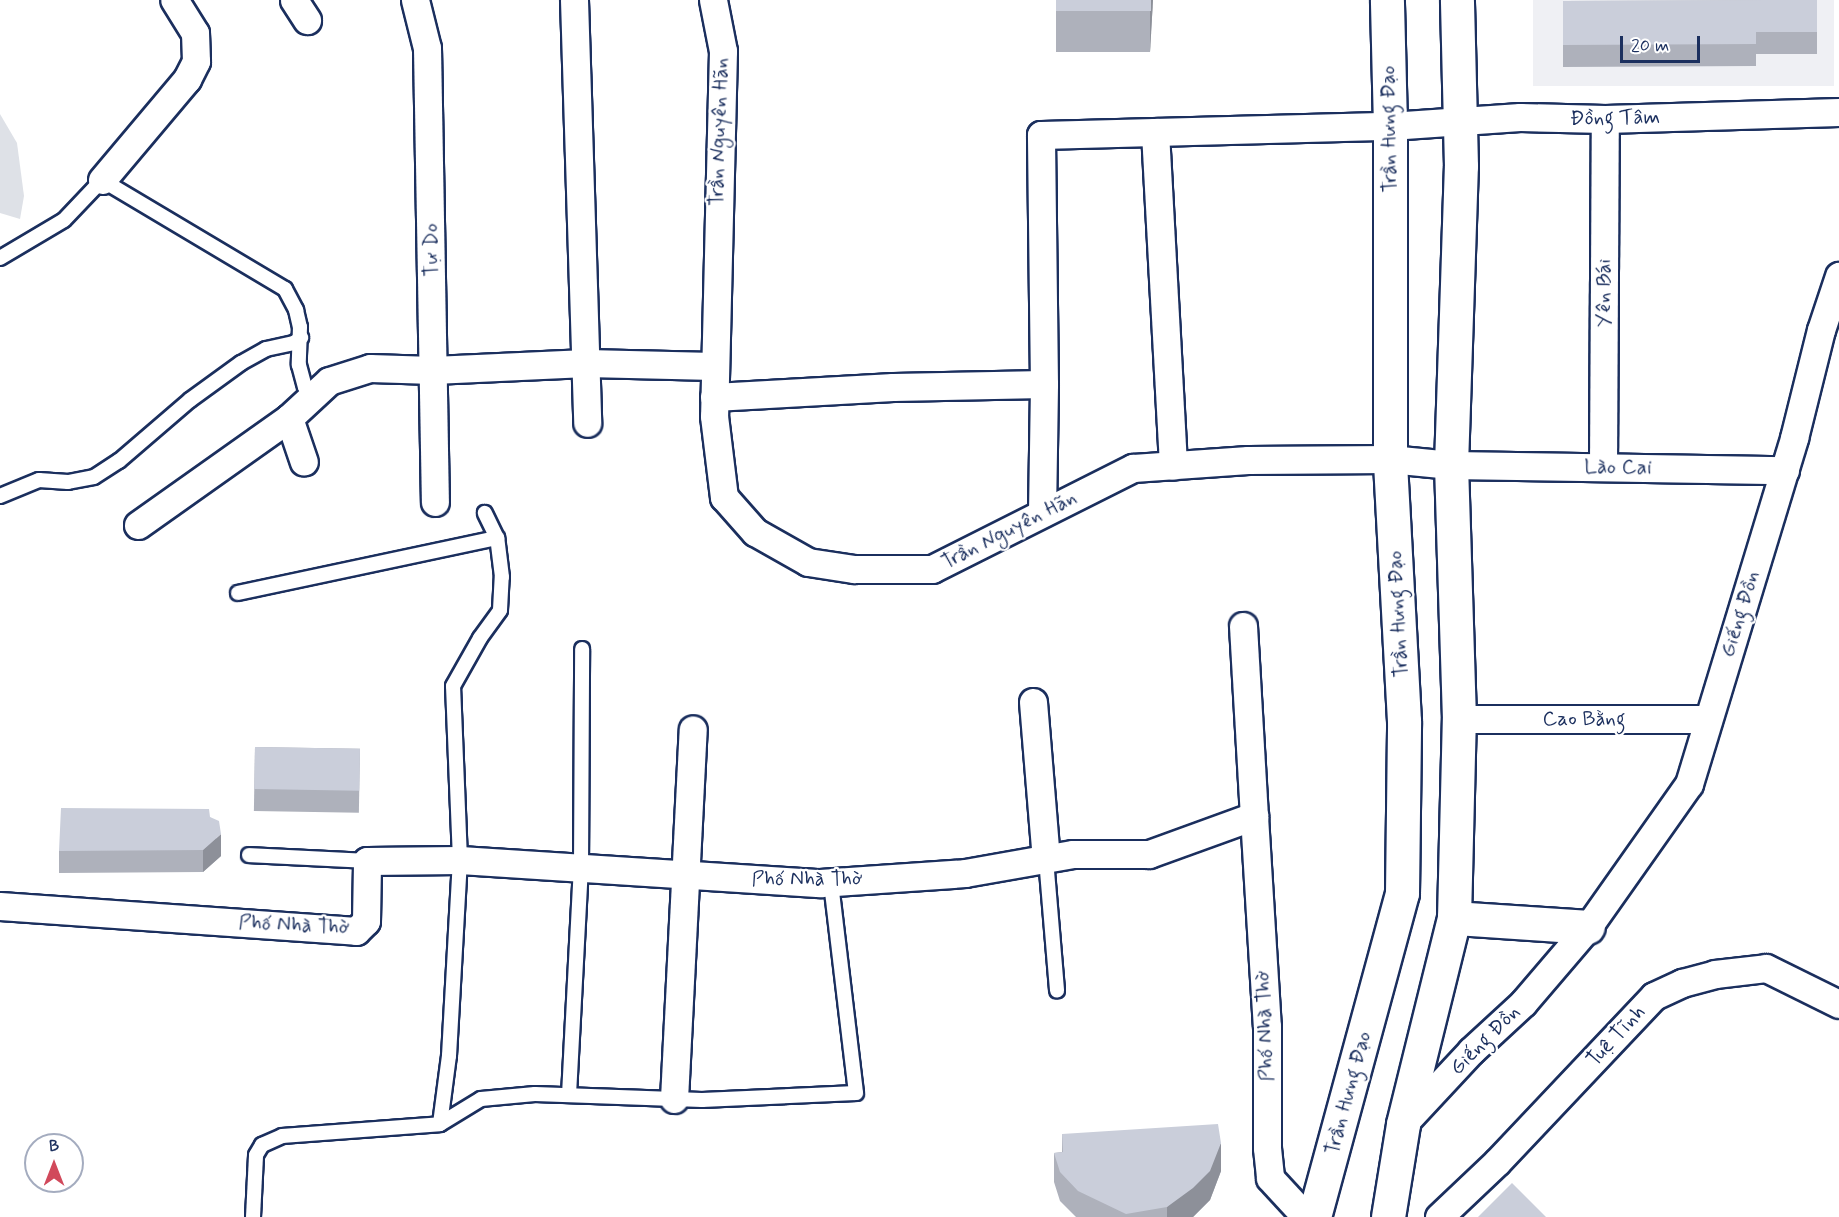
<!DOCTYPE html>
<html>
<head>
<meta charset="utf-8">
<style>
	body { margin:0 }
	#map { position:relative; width:1839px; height:1217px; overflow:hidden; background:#fff; font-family:Mynerve,sans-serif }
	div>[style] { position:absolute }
	.built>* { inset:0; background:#eff0f4; transform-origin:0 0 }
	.green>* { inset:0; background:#dee1e7 }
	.roads { filter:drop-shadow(2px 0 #1b2f5e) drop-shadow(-2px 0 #1b2f5e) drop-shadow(0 2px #1b2f5e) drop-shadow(0 -2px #1b2f5e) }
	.service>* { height:14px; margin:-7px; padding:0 7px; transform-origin:7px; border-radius:7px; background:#fff }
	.minor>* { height:27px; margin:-13.5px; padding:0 13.5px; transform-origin:13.5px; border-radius:13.5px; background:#fff }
	.tertiary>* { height:33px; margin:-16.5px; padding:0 16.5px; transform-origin:16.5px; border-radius:16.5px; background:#fff }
	.secondary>* { height:33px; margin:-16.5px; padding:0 16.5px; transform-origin:16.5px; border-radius:16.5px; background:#fff }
	.wall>* { inset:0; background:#aeb1bb; transform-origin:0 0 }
	.shaded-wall>* { inset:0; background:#8d9099 }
	.building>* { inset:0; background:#caceda; transform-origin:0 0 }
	span { translate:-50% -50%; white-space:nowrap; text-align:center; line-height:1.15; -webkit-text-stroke:4.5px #fff; paint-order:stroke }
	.street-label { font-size:21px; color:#1b2f5e }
	.north { position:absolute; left:24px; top:1133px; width:60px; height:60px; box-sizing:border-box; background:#fff; border:2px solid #a4acbf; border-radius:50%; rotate:0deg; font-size:16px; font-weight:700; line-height:24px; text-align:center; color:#1b2f5e }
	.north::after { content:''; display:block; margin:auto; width:21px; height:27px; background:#d1495b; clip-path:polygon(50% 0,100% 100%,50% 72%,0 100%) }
	.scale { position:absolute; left:1620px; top:36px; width:80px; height:27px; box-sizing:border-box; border:3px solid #1b2f5e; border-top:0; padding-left:8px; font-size:18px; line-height:21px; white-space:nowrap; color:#1b2f5e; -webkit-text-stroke:4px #fff; paint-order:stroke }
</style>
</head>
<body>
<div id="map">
	<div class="built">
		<div style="left:1533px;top:0;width:301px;height:86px"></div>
	</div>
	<div class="green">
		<div style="clip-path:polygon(0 114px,17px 143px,24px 196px,20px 219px,0 213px)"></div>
	</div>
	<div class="roads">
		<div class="service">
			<div style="left:0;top:258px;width:74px;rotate:-30.7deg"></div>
			<div style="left:64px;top:220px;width:55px;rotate:-46.5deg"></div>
			<div style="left:102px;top:180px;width:213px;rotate:30.8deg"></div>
			<div style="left:285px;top:289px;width:24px;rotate:62deg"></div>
			<div style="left:296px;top:310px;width:17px;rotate:77deg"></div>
			<div style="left:300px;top:327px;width:38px;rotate:92deg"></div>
			<div style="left:299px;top:365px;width:23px;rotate:75deg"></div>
			<div style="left:305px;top:387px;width:11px;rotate:41deg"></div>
			<div style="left:0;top:496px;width:42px;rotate:-22.3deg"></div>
			<div style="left:39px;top:480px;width:29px;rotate:4deg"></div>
			<div style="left:68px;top:482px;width:26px;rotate:-11deg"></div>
			<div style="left:94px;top:477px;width:30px;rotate:-33deg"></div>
			<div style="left:119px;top:461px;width:94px;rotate:-40.7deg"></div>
			<div style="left:190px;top:400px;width:63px;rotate:-36deg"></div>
			<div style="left:241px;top:363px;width:29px;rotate:-29deg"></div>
			<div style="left:266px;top:349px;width:29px;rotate:-12deg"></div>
			<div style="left:294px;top:343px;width:9px;rotate:-36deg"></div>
			<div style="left:238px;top:593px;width:265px;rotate:-12deg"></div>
			<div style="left:249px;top:855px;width:118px;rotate:2.9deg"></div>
			<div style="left:1046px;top:859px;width:132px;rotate:85.2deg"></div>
			<div style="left:569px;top:1095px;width:227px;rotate:-87deg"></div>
			<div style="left:581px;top:868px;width:219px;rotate:-89.7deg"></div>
			<div style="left:440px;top:1124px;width:69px;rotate:-82.5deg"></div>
			<div style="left:449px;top:1056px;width:196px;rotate:-86.8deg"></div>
			<div style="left:460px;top:860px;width:174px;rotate:-92.3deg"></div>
			<div style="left:453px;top:686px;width:55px;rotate:-60.6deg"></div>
			<div style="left:480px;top:638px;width:34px;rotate:-54deg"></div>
			<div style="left:500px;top:610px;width:33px;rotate:-87deg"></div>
			<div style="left:502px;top:577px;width:39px;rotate:-97deg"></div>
			<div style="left:497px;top:538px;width:28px;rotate:-116deg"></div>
			<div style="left:253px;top:1217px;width:62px;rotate:-87.2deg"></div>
			<div style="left:256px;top:1155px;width:12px;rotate:-59deg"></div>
			<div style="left:262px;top:1145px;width:22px;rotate:-24deg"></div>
			<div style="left:282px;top:1136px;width:158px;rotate:-4.3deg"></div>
			<div style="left:440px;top:1124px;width:48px;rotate:-31.4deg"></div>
			<div style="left:481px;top:1099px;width:54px;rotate:-5.3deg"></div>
			<div style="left:535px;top:1094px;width:167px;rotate:2.1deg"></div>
			<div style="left:702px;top:1100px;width:154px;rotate:-2.6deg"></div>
			<div style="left:856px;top:1093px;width:211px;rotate:-96.8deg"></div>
		</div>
		<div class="minor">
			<div style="left:294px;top:0;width:24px;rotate:57deg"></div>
			<div style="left:415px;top:0;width:49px;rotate:76deg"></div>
			<div style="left:427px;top:48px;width:454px;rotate:89deg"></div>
			<div style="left:574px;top:0;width:423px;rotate:88.2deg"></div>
			<div style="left:713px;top:0;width:52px;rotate:78.9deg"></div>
			<div style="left:723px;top:51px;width:365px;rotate:91.4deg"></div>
			<div style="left:714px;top:416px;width:82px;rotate:83deg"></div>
			<div style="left:724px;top:497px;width:47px;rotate:48.5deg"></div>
			<div style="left:755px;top:532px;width:61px;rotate:29.5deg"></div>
			<div style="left:808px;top:562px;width:47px;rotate:8.7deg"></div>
			<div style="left:854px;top:569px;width:78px"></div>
			<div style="left:932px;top:569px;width:225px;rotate:-26.7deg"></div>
			<div style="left:1133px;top:468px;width:115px;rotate:-4deg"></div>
			<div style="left:1248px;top:460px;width:142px;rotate:-0.4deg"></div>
			<div style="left:1390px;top:459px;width:61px;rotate:5.6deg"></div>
			<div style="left:1451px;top:465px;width:334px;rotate:0.9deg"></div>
			<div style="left:1155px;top:132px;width:334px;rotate:86.9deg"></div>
			<div style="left:102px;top:180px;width:132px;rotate:-49.9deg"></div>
			<div style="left:187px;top:79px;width:20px;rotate:-63deg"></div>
			<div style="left:196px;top:61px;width:28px;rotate:-92deg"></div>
			<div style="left:195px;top:33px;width:39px;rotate:-122deg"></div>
			<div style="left:714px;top:397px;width:179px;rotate:-3.2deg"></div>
			<div style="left:893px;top:387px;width:151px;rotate:-1.1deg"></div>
			<div style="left:289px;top:418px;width:46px;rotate:71.2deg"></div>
			<div style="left:1603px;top:467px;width:348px;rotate:-89.7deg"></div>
			<div style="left:1042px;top:513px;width:129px;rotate:-89.1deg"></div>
			<div style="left:1044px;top:384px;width:249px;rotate:-90.7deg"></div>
			<div style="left:1041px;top:135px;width:349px;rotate:-1.5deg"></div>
			<div style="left:1390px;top:126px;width:130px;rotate:-4deg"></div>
			<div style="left:1520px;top:117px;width:85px;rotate:1.3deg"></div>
			<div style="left:1605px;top:119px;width:234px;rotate:-1.7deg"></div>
			<div style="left:138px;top:525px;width:185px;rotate:-35.3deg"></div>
			<div style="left:289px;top:418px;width:54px;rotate:-42.8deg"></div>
			<div style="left:329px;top:381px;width:43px;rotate:-17.6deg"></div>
			<div style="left:370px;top:368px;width:63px;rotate:1.8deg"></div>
			<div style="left:433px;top:370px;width:153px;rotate:-2.6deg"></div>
			<div style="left:586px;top:363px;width:128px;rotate:1.3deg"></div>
			<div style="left:1243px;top:626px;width:190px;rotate:86.7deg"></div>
			<div style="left:1033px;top:702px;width:158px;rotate:85.3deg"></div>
			<div style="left:1459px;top:719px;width:249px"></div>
			<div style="left:0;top:906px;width:357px;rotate:4deg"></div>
			<div style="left:356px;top:931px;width:14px;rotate:-45deg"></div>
			<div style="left:366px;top:921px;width:60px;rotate:-89deg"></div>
			<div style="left:367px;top:861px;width:93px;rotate:-0.6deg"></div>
			<div style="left:460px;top:860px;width:361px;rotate:3.7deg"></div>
			<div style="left:820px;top:883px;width:145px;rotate:-3.9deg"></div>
			<div style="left:965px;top:873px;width:110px;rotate:-10deg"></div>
			<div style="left:1073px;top:854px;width:76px"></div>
			<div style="left:1149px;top:854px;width:112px;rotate:-19.9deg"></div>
			<div style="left:1254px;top:816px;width:210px;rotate:86.5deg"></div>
			<div style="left:1267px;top:1026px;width:122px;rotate:90deg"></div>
			<div style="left:1267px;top:1148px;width:30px;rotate:84deg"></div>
			<div style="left:1270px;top:1178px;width:53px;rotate:47.3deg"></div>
			<div style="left:674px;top:1099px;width:370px;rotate:-87.1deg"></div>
			<div style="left:1403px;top:1124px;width:100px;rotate:-47deg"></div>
			<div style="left:1471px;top:1051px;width:71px;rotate:-42.7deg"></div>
			<div style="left:1523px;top:1003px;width:100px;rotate:-49.5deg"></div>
			<div style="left:1588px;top:927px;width:175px;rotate:-54.8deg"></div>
			<div style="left:1689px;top:784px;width:362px;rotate:-73.1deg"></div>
			<div style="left:1794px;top:438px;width:111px;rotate:-76deg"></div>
			<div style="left:1821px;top:330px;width:57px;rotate:-71.6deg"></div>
			<div style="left:1439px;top:1217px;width:80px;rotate:-43.5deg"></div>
			<div style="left:1497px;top:1162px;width:228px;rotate:-46.6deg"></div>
			<div style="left:1654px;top:996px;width:31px;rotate:-25deg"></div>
			<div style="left:1682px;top:983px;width:34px;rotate:-15deg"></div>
			<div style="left:1715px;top:974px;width:51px;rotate:-6.7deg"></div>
			<div style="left:1766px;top:968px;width:81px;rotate:26.3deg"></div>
		</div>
		<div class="tertiary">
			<div style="left:1454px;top:918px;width:134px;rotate:3.8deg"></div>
		</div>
		<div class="secondary">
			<div style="left:1314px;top:1217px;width:336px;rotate:-74.8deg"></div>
			<div style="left:1402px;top:893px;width:172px;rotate:-89.3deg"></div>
			<div style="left:1404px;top:721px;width:262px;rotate:-93.1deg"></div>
			<div style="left:1390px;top:459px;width:333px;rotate:-90deg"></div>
			<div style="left:1390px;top:126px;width:126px;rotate:-91.4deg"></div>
			<div style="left:1388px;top:1217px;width:94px;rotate:-80.8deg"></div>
			<div style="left:1403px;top:1124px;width:212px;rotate:-76.1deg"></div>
			<div style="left:1454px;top:918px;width:199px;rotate:-88.6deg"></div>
			<div style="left:1459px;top:719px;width:254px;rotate:-91.8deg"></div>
			<div style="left:1451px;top:465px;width:299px;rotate:-88.1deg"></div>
			<div style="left:1461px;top:166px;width:166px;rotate:-91.4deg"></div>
		</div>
	</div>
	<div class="wall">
		<div style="clip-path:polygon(1153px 0,1150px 52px,1056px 52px,1056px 11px)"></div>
		<div style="clip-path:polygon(1817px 0,1817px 54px,1756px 54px,1756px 66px,1563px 67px,1563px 1px)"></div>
		<div style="left:255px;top:747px;width:105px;height:64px;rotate:1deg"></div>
		<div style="clip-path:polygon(210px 817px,221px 856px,203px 872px,59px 873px,59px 851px)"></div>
		<div style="clip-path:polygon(1062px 1134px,1221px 1171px,1210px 1200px,1193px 1217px,1076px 1217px,1060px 1201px,1054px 1182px,1054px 1153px,1062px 1152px)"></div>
	</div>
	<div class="shaded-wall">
		<div style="clip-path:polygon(1151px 0,1153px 0,1150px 52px,1150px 12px)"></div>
		<div style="clip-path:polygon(221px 834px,221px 856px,203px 872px,203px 850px)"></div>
		<div style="clip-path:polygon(1221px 1143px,1221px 1171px,1210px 1200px,1193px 1217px,1167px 1217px,1167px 1207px)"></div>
	</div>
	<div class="building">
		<div style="left:1056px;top:0;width:95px;height:11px"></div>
		<div style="clip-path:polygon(1767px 0,1817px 0,1817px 32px,1756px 32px,1756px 44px,1563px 45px,1563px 1px)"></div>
		<div style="left:255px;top:747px;width:105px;height:42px;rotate:1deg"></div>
		<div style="clip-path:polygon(61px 808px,209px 809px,210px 817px,219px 821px,221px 834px,203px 850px,59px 851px)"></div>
		<div style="clip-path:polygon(1218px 1124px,1221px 1143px,1210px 1171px,1193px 1188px,1167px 1207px,1126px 1214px,1078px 1191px,1060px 1172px,1054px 1153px,1063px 1152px,1062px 1134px)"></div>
		<div style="clip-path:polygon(1512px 1183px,1546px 1217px,1478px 1217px)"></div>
	</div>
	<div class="street-label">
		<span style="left:1615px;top:118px;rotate:-1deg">Đồng Tâm</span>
		<span style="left:1389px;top:129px;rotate:-91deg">Trần Hưng Đạo</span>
		<span style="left:719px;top:132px;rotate:-88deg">Trần Nguyên Hãn</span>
		<span style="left:431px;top:250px;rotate:-91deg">Tự Do</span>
		<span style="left:1604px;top:293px;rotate:-90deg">Yên Bái</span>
		<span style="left:1618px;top:467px;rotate:1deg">Lào Cai</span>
		<span style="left:1009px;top:530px;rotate:-27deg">Trần Nguyên Hãn</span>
		<span style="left:1398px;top:614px;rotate:-93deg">Trần Hưng Đạo</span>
		<span style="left:1740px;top:614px;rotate:-73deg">Giếng Đồn</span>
		<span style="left:1584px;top:719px">Cao Bằng</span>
		<span style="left:807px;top:879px">Phố Nhà Thờ</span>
		<span style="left:294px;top:925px;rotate:3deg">Phố Nhà Thờ</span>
		<span style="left:1265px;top:1026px;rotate:-92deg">Phố Nhà Thờ</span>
		<span style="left:1616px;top:1036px;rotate:-47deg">Tuệ Tĩnh</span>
		<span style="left:1485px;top:1040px;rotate:-45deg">Giếng Đồn</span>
		<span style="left:1348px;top:1093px;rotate:-75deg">Trần Hưng Đạo</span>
	</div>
	<div class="north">B</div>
	<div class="scale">20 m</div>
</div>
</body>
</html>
